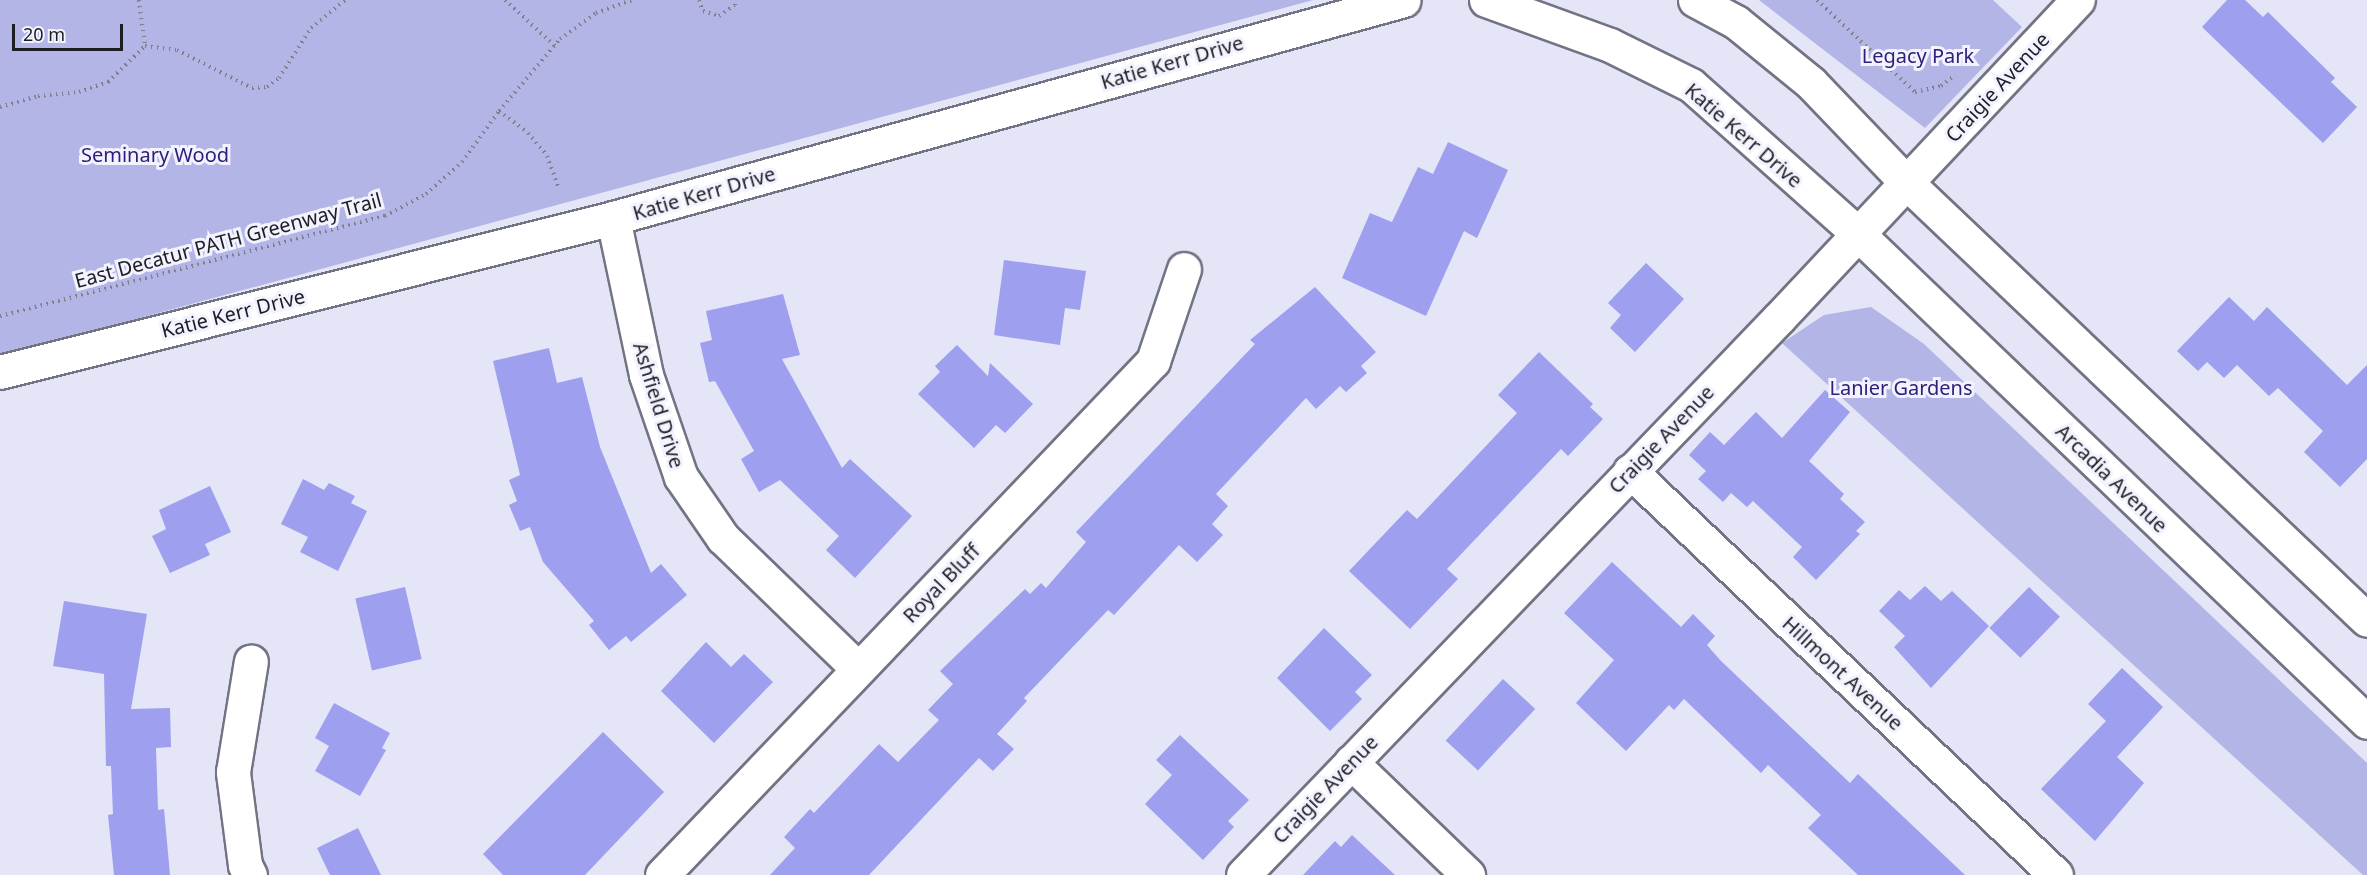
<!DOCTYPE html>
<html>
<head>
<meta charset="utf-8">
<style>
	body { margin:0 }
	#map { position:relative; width:2367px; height:875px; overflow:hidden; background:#e4e5f7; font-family:"Noto Sans",sans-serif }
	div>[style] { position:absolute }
	.green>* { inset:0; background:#b2b5e6 }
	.building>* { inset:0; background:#9e9fef; transform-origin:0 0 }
	.path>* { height:4px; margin-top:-2px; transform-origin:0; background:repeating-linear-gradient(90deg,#7f808c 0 1.5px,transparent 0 6px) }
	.roads { filter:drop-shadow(2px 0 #727383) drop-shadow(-2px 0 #727383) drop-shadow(0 2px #727383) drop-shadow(0 -2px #727383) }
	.minor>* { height:33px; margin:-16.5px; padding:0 16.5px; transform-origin:16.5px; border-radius:16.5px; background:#fff }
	span { translate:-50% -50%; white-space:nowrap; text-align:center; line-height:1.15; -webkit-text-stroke:6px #f2f3fe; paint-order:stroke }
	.park-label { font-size:20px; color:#2f207b }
	.street-label { font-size:20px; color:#1d1d24 }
	.scale { position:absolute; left:12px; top:24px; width:111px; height:27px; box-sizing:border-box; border:3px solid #1d1d24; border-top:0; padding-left:8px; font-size:18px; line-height:21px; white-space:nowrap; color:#1d1d24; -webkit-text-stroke:4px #f2f3fe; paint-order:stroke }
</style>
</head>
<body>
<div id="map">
	<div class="green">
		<div style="clip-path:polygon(0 0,1313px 0,0 356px)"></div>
		<div style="clip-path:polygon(1759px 0,1993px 0,2022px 27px,1925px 128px)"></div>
		<div style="clip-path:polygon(1871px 307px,1924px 344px,2367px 763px,2367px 875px,2363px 875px,1782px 343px,1824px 315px)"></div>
	</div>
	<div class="building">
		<div style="clip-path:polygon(2227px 0,2245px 0,2263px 17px,2268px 12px,2335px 78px,2331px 82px,2357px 107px,2323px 143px,2202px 27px)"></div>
		<div style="clip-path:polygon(1448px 142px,1508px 170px,1477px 238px,1464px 231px,1426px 316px,1342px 278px,1370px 213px,1392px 222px,1418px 167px,1433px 174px)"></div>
		<div style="clip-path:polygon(1004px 260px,1086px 271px,1080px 310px,1065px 308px,1060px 345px,994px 335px)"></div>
		<div style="clip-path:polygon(1646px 263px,1684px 299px,1635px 352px,1610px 328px,1621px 315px,1608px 303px)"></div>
		<div style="clip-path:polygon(1315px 287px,1376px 352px,1361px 366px,1367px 373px,1346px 392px,1340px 386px,1316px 409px,1306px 398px,1216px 494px,1228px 506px,1212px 524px,1223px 535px,1197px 562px,1179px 545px,1114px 615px,1108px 610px,1024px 698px,1027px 701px,997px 734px,1014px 749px,993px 771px,979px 758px,869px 875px,770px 875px,795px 848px,784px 837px,810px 809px,814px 813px,879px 744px,898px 762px,939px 720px,928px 710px,953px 684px,940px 671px,1025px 589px,1030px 594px,1041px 583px,1046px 588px,1086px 542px,1076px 532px,1255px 344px,1250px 340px)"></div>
		<div style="clip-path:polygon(783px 294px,800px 355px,782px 359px,842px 468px,850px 459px,912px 516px,855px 578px,826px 550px,839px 536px,780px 480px,759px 492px,741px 459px,754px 451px,715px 381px,709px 382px,700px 343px,712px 340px,706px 311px)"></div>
		<div style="clip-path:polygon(2229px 297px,2254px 321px,2267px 307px,2347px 385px,2367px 365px,2367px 459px,2340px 487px,2304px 452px,2323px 431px,2278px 388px,2269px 396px,2237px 365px,2224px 378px,2207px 362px,2198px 371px,2177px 351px)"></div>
		<div style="clip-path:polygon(957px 345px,988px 376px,990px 363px,1033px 404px,1005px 433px,996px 425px,974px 448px,918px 394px,940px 372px,935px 366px)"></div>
		<div style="clip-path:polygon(549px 348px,557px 383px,582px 377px,600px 447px,651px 573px,661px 564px,687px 595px,631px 642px,626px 636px,609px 650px,589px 625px,594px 621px,543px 562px,530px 527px,520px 531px,509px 505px,517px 501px,509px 480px,520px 475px,493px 361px)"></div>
		<div style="clip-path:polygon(1539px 352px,1593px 404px,1590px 407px,1603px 419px,1568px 456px,1561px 449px,1447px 569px,1458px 579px,1410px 629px,1349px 571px,1407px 510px,1417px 519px,1517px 413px,1498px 395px)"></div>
		<div style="clip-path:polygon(1825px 390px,1850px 412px,1809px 461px,1844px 494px,1840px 499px,1865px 522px,1856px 531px,1860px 534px,1816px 580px,1793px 557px,1802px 547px,1753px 501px,1747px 507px,1731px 493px,1723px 502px,1698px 479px,1706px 471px,1689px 455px,1710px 432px,1724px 445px,1756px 412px,1782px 438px)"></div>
		<div style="clip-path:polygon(303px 479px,324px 490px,329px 483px,355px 496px,351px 503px,367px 511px,338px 571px,300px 552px,308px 537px,281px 524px)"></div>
		<div style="clip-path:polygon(210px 486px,231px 532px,205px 544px,210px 555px,170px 573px,152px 536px,166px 529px,159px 510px)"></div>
		<div style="clip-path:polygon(1612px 562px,1681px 627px,1693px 614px,1715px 636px,1707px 645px,1721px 661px,1850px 783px,1858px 774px,1965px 875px,1858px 875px,1808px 828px,1821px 815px,1768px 765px,1761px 773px,1684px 699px,1674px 710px,1669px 705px,1626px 751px,1576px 703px,1614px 660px,1564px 613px)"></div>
		<div style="clip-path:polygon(1925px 586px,1941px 601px,1952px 591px,1989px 626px,1931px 688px,1894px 647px,1905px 636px,1879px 611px,1899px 590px,1910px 600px)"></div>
		<div style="left:405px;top:587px;width:74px;height:51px;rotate:77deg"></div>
		<div style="left:2029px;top:587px;width:43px;height:57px;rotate:44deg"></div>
		<div style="clip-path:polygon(64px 601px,147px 614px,131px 709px,170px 708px,171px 747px,156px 748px,158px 810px,164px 809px,170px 875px,114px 875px,108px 815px,113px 814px,111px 766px,106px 766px,104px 674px,53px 666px)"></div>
		<div style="clip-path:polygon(1324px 628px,1372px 675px,1355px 692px,1362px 699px,1330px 731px,1277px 678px)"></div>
		<div style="clip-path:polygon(706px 642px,731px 667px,744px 654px,773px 682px,714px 743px,661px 691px)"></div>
		<div style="clip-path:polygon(2122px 668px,2163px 707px,2117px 757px,2144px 783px,2095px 841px,2041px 789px,2106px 721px,2088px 704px)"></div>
		<div style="left:1503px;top:679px;width:44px;height:84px;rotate:43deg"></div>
		<div style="clip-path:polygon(334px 703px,390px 733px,382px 748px,386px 750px,360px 796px,315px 771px,329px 746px,315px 738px)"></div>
		<div style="clip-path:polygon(603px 732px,664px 792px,585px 875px,503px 875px,483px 854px)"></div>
		<div style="clip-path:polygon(1180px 735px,1249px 800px,1228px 821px,1234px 827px,1203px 860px,1145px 804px,1172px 775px,1156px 760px)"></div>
		<div style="clip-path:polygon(358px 828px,381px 875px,330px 875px,317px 848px)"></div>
		<div style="clip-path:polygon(1352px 835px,1395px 875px,1303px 875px,1335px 841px,1341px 847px)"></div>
	</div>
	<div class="path">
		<div style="left:139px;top:0;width:46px;rotate:82.6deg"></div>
		<div style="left:505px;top:0;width:68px;rotate:42.6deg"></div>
		<div style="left:699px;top:0;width:12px;rotate:70deg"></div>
		<div style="left:703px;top:11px;width:17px;rotate:17deg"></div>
		<div style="left:719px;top:16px;width:19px;rotate:-35deg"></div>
		<div style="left:735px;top:5px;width:5px;rotate:-90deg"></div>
		<div style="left:1817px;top:0;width:134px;rotate:43.2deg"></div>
		<div style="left:1915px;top:92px;width:27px;rotate:-13deg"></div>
		<div style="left:1941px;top:86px;width:18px;rotate:-38deg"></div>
		<div style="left:0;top:107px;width:40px;rotate:-16deg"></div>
		<div style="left:38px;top:96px;width:41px;rotate:-5.6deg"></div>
		<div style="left:79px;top:92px;width:31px;rotate:-19deg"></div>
		<div style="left:108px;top:82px;width:52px;rotate:-44.2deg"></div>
		<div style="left:145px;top:46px;width:32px;rotate:7deg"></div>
		<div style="left:177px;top:50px;width:84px;rotate:26.9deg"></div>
		<div style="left:252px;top:88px;width:15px;rotate:-4deg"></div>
		<div style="left:267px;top:87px;width:15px;rotate:-37deg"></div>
		<div style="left:279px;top:78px;width:59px;rotate:-57.4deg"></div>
		<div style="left:311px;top:28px;width:44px;rotate:-39.5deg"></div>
		<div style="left:499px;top:111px;width:36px;rotate:37deg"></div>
		<div style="left:528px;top:133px;width:30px;rotate:50deg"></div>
		<div style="left:547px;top:156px;width:32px;rotate:70deg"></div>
		<div style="left:0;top:316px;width:398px;rotate:-14.6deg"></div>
		<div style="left:385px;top:216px;width:47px;rotate:-28.2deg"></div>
		<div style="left:426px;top:194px;width:48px;rotate:-41.6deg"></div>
		<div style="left:462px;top:162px;width:63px;rotate:-54deg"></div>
		<div style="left:499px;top:111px;width:94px;rotate:-49.7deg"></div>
		<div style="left:560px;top:39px;width:44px;rotate:-35.8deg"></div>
		<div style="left:596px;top:13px;width:38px;rotate:-20deg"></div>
	</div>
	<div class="roads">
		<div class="minor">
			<div style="left:1486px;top:0;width:132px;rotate:19.9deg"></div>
			<div style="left:1610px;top:45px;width:90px;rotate:26.3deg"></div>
			<div style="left:1691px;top:85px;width:224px;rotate:41.7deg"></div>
			<div style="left:1858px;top:234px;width:705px;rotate:43.79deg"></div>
			<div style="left:1695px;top:0;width:47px;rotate:28.2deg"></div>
			<div style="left:1736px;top:22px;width:97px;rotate:39.1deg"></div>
			<div style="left:1811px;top:83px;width:139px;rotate:46.2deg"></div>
			<div style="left:1907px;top:183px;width:634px;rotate:43.53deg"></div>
			<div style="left:613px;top:218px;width:160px;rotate:78.1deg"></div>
			<div style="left:646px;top:375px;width:108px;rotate:71.1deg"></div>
			<div style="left:681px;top:477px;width:74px;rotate:55.5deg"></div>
			<div style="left:723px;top:538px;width:188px;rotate:44.1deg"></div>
			<div style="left:0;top:372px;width:632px;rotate:-14.1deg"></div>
			<div style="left:613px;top:218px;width:820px;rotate:-15.41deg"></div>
			<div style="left:1630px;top:471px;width:587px;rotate:43.48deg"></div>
			<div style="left:1351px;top:762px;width:163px;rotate:44deg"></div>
			<div style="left:250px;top:875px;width:11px;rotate:-117deg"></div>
			<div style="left:245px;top:865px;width:94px;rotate:-97.4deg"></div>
			<div style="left:233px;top:772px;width:112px;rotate:-80.8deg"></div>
			<div style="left:662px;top:875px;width:711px;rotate:-46.31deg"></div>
			<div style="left:1153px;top:361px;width:97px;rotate:-71.4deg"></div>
			<div style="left:1243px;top:875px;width:774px;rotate:-46.1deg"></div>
			<div style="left:1780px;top:317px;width:435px;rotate:-46.8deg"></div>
		</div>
	</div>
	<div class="park-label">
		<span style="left:1918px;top:55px">Legacy Park</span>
		<span style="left:155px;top:154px">Seminary Wood</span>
		<span style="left:1901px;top:387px">Lanier Gardens</span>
	</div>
	<div class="street-label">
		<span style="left:1172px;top:62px;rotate:-16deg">Katie Kerr Drive</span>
		<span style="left:1997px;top:87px;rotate:-47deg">Craigie Avenue</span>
		<span style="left:1744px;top:135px;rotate:41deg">Katie Kerr Drive</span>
		<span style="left:704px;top:193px;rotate:-16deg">Katie Kerr Drive</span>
		<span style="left:228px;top:240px;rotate:-15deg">East Decatur PATH Greenway Trail</span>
		<span style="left:233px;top:313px;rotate:-14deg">Katie Kerr Drive</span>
		<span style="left:659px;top:405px;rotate:73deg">Ashfield Drive</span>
		<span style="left:1661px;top:439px;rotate:-46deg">Craigie Avenue</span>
		<span style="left:2112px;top:478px;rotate:44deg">Arcadia Avenue</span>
		<span style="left:941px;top:583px;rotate:-46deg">Royal Bluff</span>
		<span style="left:1843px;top:673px;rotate:43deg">Hillmont Avenue</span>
		<span style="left:1325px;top:789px;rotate:-46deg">Craigie Avenue</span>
	</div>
	<div class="scale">20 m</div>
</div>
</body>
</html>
